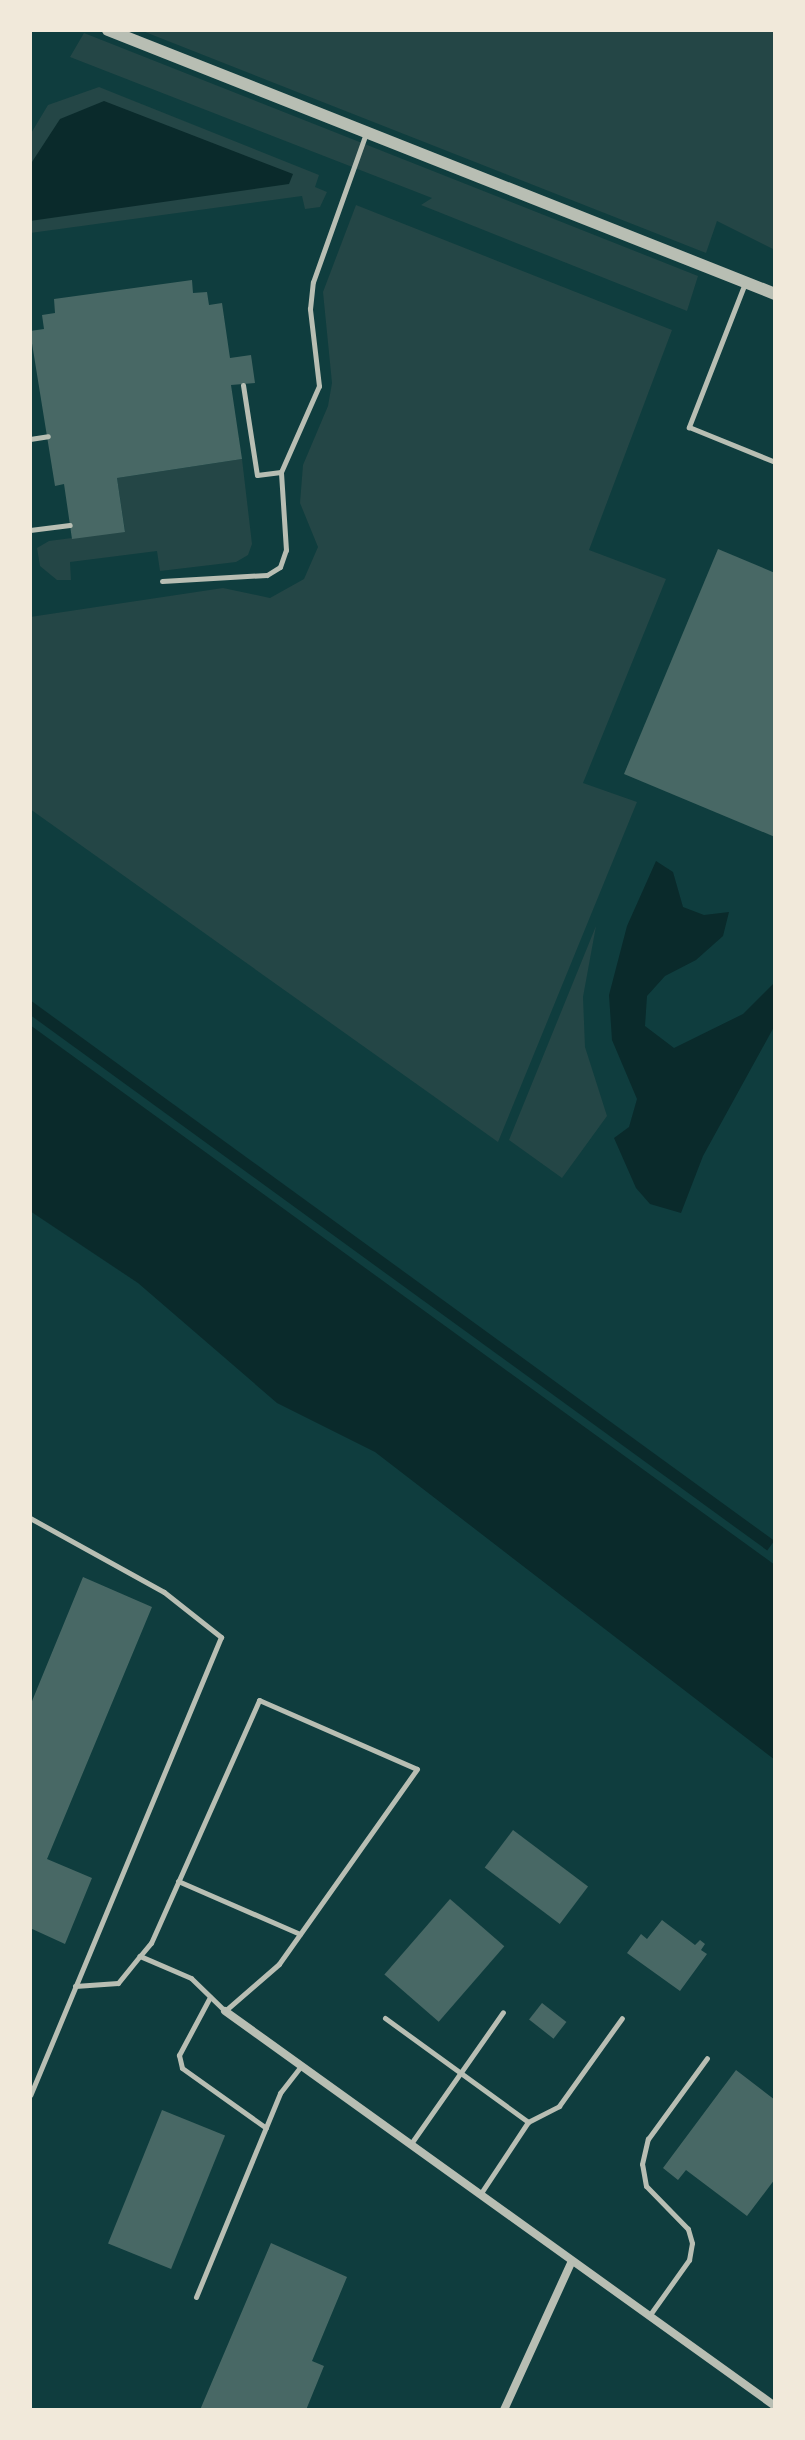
<!DOCTYPE html>
<html>
<head>
<meta charset="utf-8">
<style>
	body { margin:0 }
	#map { position:relative; width:805px; height:2440px; overflow:hidden; background:#0f3d3e; font-family:"PT Sans",sans-serif }
	div>[style] { position:absolute }
	.green>* { inset:0; background:#244646 }
	.water>* { inset:0; background:#0a2a2b; transform-origin:0 0 }
	.building>* { inset:0; background:#486865; transform-origin:0 0 }
	.service>* { height:5px; margin:-2.5px; padding:0 2.5px; transform-origin:2.5px; border-radius:2.5px; background:#b8beb3 }
	.minor>* { height:8px; margin:-4px; padding:0 4px; transform-origin:4px; border-radius:4px; background:#b8beb3 }
	.tertiary>* { height:12px; margin:-6px; padding:0 6px; transform-origin:6px; border-radius:6px; background:#b8beb3 }
	span { translate:-50% -50%; white-space:nowrap; text-align:center; line-height:1.15; -webkit-text-stroke:6px #f1e9da; paint-order:stroke }
	.frame { position:absolute; inset:0; border:32px solid #f1e9da; pointer-events:none }
</style>
</head>
<body>
<div id="map">
	<div class="green">
		<div style="clip-path:polygon(140px 30px,775px 30px,775px 250px,717px 221px,706px 253px)"></div>
		<div style="clip-path:polygon(84px 33px,698px 276px,687px 311px,421px 205px,432px 198px,70px 57px)"></div>
		<div style="clip-path:polygon(99px 87px,319px 175px,315px 187px,327px 192px,320px 207px,305px 209px,302px 196px,30px 233px,30px 135px,48px 105px)"></div>
		<div style="clip-path:polygon(356px 205px,672px 330px,589px 550px,666px 579px,583px 783px,637px 802px,498px 1142px,30px 809px,30px 617px,223px 588px,270px 598px,304px 579px,318px 547px,300px 503px,303px 465px,328px 406px,332px 383px,323px 292px)"></div>
		<div style="clip-path:polygon(242px 459px,252px 544px,248px 555px,236px 562px,160px 571px,157px 551px,70px 562px,71px 580px,57px 580px,40px 566px,37px 548px,49px 541px,125px 531px,117px 478px)"></div>
		<div style="clip-path:polygon(596px 926px,583px 997px,585px 1047px,607px 1116px,562px 1178px,509px 1140px)"></div>
	</div>
	<div class="water">
		<div style="clip-path:polygon(104px 101px,293px 174px,289px 184px,30px 221px,30px 165px,60px 119px)"></div>
		<div style="clip-path:polygon(656px 861px,673px 872px,683px 907px,704px 915px,729px 912px,723px 936px,696px 960px,665px 976px,647px 996px,645px 1026px,674px 1048px,743px 1014px,775px 982px,775px 1025px,703px 1156px,681px 1213px,650px 1204px,636px 1188px,614px 1138px,629px 1127px,637px 1099px,612px 1040px,609px 995px,627px 926px)"></div>
		<div style="left:30px;top:1000px;width:920px;height:12px;rotate:36deg"></div>
		<div style="clip-path:polygon(30px 1025px,775px 1565px,775px 1760px,375px 1452px,277px 1403px,138px 1283px,30px 1211px)"></div>
	</div>
	<div class="building">
		<div style="clip-path:polygon(192px 280px,193px 293px,207px 292px,209px 305px,222px 303px,230px 358px,251px 355px,255px 383px,231px 385px,242px 459px,117px 478px,125px 532px,72px 539px,64px 484px,55px 486px,30px 331px,44px 329px,42px 315px,55px 313px,54px 299px)"></div>
		<div style="clip-path:polygon(718px 549px,775px 573px,775px 837px,624px 774px)"></div>
		<div style="clip-path:polygon(83px 1577px,152px 1607px,47px 1859px,92px 1878px,65px 1944px,30px 1928px,30px 1706px)"></div>
		<div style="left:513px;top:1830px;width:94px;height:47px;rotate:37deg"></div>
		<div style="left:450px;top:1899px;width:72px;height:100px;rotate:41deg"></div>
		<div style="clip-path:polygon(662px 1920px,695px 1945px,700px 1940px,705px 1944px,701px 1950px,707px 1954px,680px 1991px,627px 1953px,641px 1934px,647px 1939px)"></div>
		<div style="left:542px;top:2003px;width:31px;height:21px;rotate:38deg"></div>
		<div style="clip-path:polygon(736px 2070px,775px 2100px,775px 2179px,747px 2216px,686px 2170px,678px 2180px,663px 2168px)"></div>
		<div style="left:162px;top:2110px;width:68px;height:144px;rotate:22deg"></div>
		<div style="clip-path:polygon(271px 2243px,347px 2277px,312px 2361px,324px 2366px,306px 2410px,200px 2410px)"></div>
	</div>
	<div class="service">
		<div style="left:745px;top:283px;width:155px;rotate:111.3deg"></div>
		<div style="left:689px;top:427px;width:93px;rotate:22.1deg"></div>
		<div style="left:243px;top:385px;width:91px;rotate:81.2deg"></div>
		<div style="left:257px;top:475px;width:24px;rotate:-7deg"></div>
		<div style="left:30px;top:439px;width:18px;rotate:-9deg"></div>
		<div style="left:30px;top:530px;width:40px;rotate:-7.1deg"></div>
		<div style="left:162px;top:581px;width:105px;rotate:-3.3deg"></div>
		<div style="left:267px;top:575px;width:15px;rotate:-32deg"></div>
		<div style="left:280px;top:567px;width:18px;rotate:-71deg"></div>
		<div style="left:286px;top:550px;width:78px;rotate:-93.7deg"></div>
		<div style="left:281px;top:472px;width:94px;rotate:-66.2deg"></div>
		<div style="left:319px;top:386px;width:78px;rotate:-96.7deg"></div>
		<div style="left:310px;top:309px;width:27px;rotate:-84deg"></div>
		<div style="left:313px;top:282px;width:158px;rotate:-70.4deg"></div>
		<div style="left:30px;top:1518px;width:153px;rotate:28.9deg"></div>
		<div style="left:164px;top:1592px;width:73px;rotate:38.3deg"></div>
		<div style="left:221px;top:1637px;width:496px;rotate:112.6deg"></div>
		<div style="left:178px;top:1881px;width:133px;rotate:23.5deg"></div>
		<div style="left:75px;top:1986px;width:43px;rotate:-4deg"></div>
		<div style="left:118px;top:1983px;width:35px;rotate:-51deg"></div>
		<div style="left:140px;top:1956px;width:17px;rotate:-50deg"></div>
		<div style="left:151px;top:1943px;width:266px;rotate:-66deg"></div>
		<div style="left:259px;top:1700px;width:172px;rotate:23.6deg"></div>
		<div style="left:417px;top:1769px;width:239px;rotate:125.3deg"></div>
		<div style="left:279px;top:1964px;width:72px;rotate:139deg"></div>
		<div style="left:225px;top:2011px;width:47px;rotate:-135.9deg"></div>
		<div style="left:191px;top:1978px;width:56px;rotate:-156.7deg"></div>
		<div style="left:210px;top:1997px;width:66px;rotate:118.1deg"></div>
		<div style="left:179px;top:2055px;width:13px;rotate:77deg"></div>
		<div style="left:182px;top:2068px;width:103px;rotate:35.5deg"></div>
		<div style="left:385px;top:2018px;width:177px;rotate:36deg"></div>
		<div style="left:528px;top:2122px;width:85px;rotate:123.5deg"></div>
		<div style="left:528px;top:2122px;width:35px;rotate:-27deg"></div>
		<div style="left:559px;top:2106px;width:108px;rotate:-54.4deg"></div>
		<div style="left:410px;top:2145px;width:162px;rotate:-55deg"></div>
		<div style="left:196px;top:2297px;width:221px;rotate:-67.6deg"></div>
		<div style="left:280px;top:2093px;width:31px;rotate:-52deg"></div>
		<div style="left:649px;top:2316px;width:69px;rotate:-54.5deg"></div>
		<div style="left:689px;top:2260px;width:17px;rotate:-80deg"></div>
		<div style="left:692px;top:2243px;width:15px;rotate:-106deg"></div>
		<div style="left:688px;top:2229px;width:60px;rotate:-134.3deg"></div>
		<div style="left:646px;top:2186px;width:22px;rotate:-100deg"></div>
		<div style="left:642px;top:2164px;width:26px;rotate:-77deg"></div>
		<div style="left:648px;top:2139px;width:100px;rotate:-53.9deg"></div>
	</div>
	<div class="minor">
		<div style="left:225px;top:2011px;width:677px;rotate:35.69deg"></div>
		<div style="left:504px;top:2410px;width:162px;rotate:-65.5deg"></div>
	</div>
	<div class="tertiary">
		<div style="left:108px;top:30px;width:717px;rotate:21.59deg"></div>
	</div>
	<div class="frame"></div>
</div>
</body>
</html>
